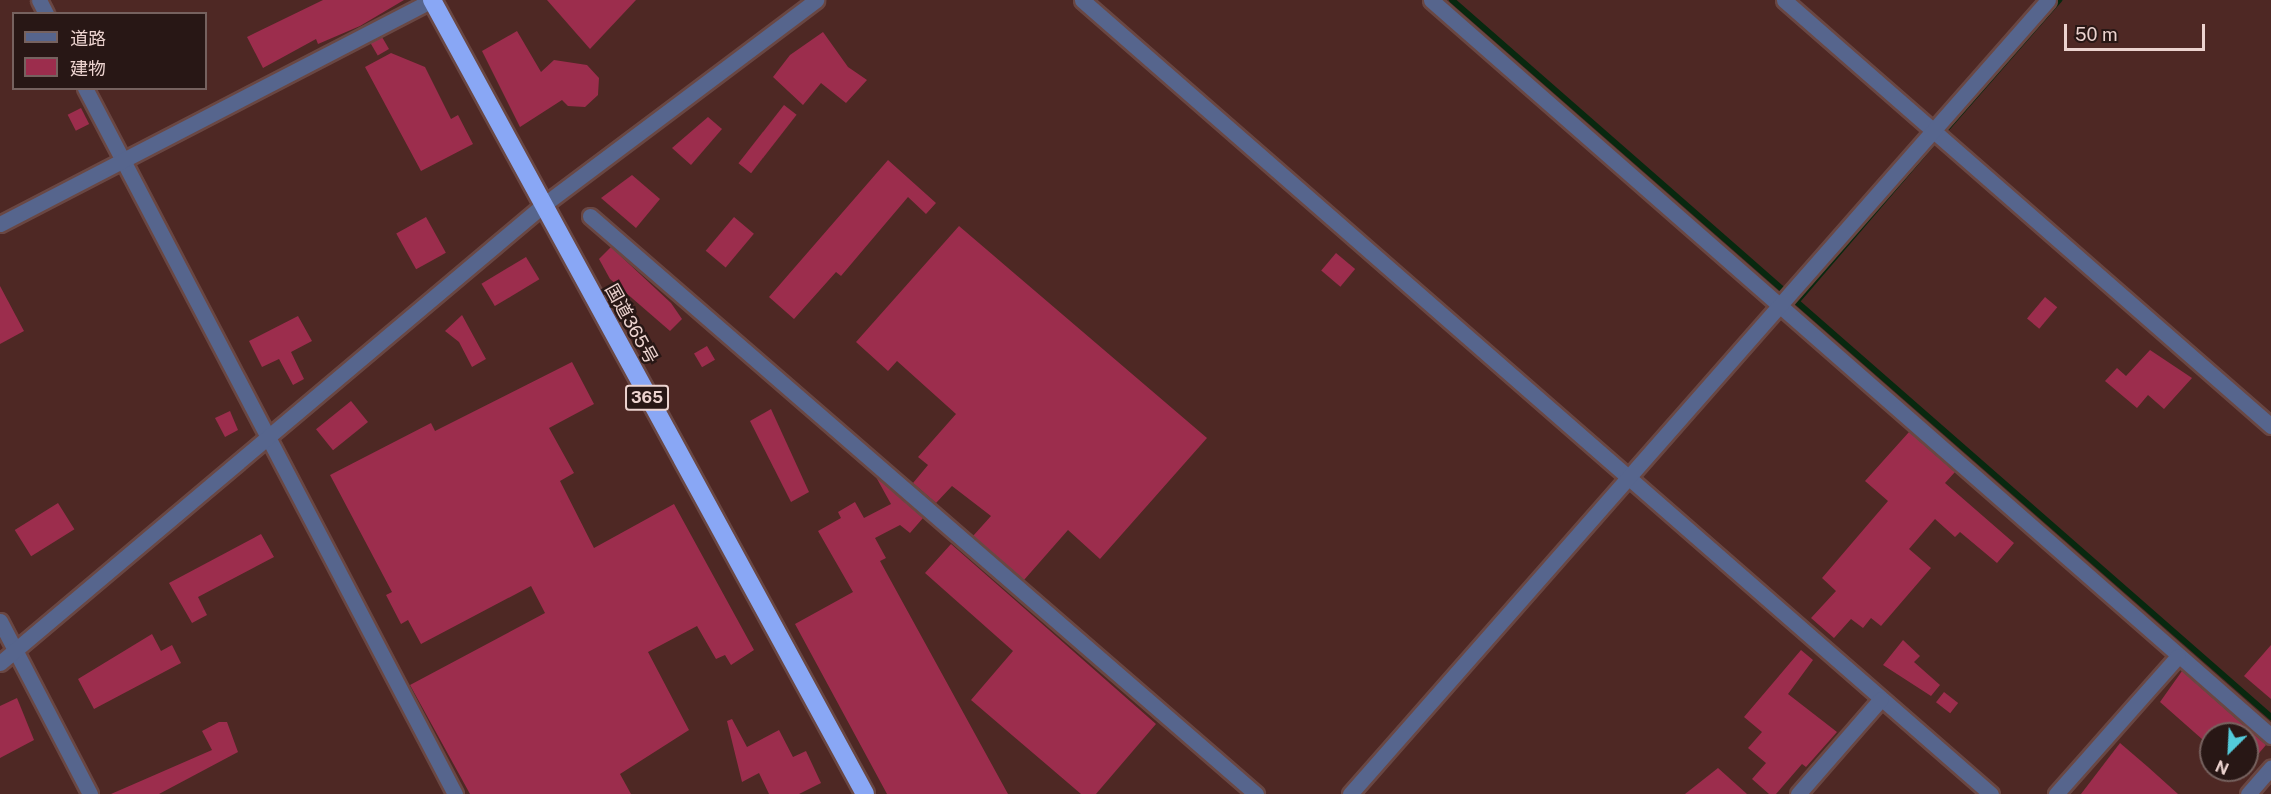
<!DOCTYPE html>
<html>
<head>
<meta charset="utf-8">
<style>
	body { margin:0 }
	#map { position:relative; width:2271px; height:794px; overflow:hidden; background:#4e2824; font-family:"Public Sans","Noto Sans JP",sans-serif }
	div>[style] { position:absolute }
	.stream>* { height:6px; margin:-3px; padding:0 3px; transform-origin:3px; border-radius:3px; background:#08280f }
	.building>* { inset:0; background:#9c2d4d; transform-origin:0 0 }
	.roads { filter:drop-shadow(2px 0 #6a4743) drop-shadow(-2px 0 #6a4743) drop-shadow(0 2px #6a4743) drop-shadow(0 -2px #6a4743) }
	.minor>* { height:15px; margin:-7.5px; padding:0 7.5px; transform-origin:7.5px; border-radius:7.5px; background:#56658d }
	.highway>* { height:18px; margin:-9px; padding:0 9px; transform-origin:9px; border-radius:9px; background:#89a7f5 }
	span { translate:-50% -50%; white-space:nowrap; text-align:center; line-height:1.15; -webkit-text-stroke:5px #281715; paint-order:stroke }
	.shield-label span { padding:2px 4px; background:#281715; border:2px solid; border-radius:4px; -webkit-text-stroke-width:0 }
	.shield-label { font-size:16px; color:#ecd3cf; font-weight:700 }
	.street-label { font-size:18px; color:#ecd3cf }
	.legend { position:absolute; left:12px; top:12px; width:195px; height:78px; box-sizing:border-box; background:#281715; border:2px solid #76625f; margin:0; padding:8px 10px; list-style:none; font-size:18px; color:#ecd3cf }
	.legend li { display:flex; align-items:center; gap:12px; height:30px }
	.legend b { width:30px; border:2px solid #76625f }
	.north { position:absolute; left:2199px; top:722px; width:60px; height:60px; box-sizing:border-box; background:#281715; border:2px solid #76625f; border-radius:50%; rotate:204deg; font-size:16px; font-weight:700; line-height:24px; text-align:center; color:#ecd3cf }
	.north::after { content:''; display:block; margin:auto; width:21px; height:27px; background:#53cbdb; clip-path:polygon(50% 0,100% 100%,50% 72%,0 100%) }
	.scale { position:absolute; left:2064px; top:24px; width:141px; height:27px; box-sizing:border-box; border:3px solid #ecd3cf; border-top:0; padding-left:8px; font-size:18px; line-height:21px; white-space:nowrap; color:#ecd3cf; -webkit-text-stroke:4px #281715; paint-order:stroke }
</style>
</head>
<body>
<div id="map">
	<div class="stream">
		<div style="left:1452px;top:0;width:1089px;rotate:41.2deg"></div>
		<div style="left:1948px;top:127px;width:169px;rotate:-48.8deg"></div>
		<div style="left:1797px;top:301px;width:208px;rotate:-49.3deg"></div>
	</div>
	<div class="building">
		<div style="clip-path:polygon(323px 0,404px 0,360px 26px,318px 44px,316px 39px,263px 68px,247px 37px)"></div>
		<div style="clip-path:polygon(547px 0,636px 0,590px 49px)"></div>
		<div style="clip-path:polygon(517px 31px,541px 72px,554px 60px,587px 65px,599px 78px,598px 95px,585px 107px,568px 106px,562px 100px,520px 127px,482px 51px)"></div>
		<div style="clip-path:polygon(823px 32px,848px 67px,867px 80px,846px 103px,821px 83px,803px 105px,773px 77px,790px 55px)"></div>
		<div style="left:382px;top:37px;width:14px;height:13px;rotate:60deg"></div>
		<div style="clip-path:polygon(391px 53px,425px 67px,451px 119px,458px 115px,473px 144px,421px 171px,365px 67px)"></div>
		<div style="left:784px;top:105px;width:16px;height:74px;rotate:38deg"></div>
		<div style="left:81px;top:108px;width:18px;height:15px;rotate:63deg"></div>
		<div style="clip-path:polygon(708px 117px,722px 129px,691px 165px,672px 148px)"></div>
		<div style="clip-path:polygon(888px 160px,936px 203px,926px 214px,908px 197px,841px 276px,836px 272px,794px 319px,769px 297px)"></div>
		<div style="clip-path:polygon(632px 175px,660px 199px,636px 228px,601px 198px)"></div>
		<div style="left:426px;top:217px;width:41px;height:34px;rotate:61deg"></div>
		<div style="left:734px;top:217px;width:26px;height:44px;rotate:40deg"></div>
		<div style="clip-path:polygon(959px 226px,1207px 438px,1100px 559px,1068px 530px,1024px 580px,973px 536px,991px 516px,952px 486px,936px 503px,913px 483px,928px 465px,918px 457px,956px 414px,897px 361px,888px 371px,856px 342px)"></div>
		<div style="clip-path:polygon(611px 247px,671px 303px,682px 319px,670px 331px,610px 279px,599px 259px)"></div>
		<div style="left:1336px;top:253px;width:25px;height:23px;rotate:40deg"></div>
		<div style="left:526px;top:257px;width:26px;height:52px;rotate:59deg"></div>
		<div style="clip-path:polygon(0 286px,24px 331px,0 344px)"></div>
		<div style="left:2045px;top:297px;width:16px;height:28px;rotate:40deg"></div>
		<div style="clip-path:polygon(462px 315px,486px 359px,472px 367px,459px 342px,445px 331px)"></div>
		<div style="clip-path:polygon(298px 316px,312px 341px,291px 352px,304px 379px,293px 385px,279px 359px,262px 367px,249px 341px)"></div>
		<div style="left:707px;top:346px;width:16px;height:15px;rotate:60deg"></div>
		<div style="clip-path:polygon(2150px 350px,2192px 378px,2164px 409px,2148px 395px,2137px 408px,2105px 381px,2117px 368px,2126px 376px)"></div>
		<div style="clip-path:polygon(572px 362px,594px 404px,549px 428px,574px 473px,560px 481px,594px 548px,674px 504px,754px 650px,731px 665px,725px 655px,716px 659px,697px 626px,648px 652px,689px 730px,620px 774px,631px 794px,470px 794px,410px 685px,545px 613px,531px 586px,421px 644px,408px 620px,401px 624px,386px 595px,392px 592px,330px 475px,431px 423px,435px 431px)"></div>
		<div style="left:351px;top:401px;width:27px;height:45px;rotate:51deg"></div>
		<div style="clip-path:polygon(771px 409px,809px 492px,791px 502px,750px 421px)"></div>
		<div style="clip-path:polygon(230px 411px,238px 430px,225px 437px,215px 418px)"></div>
		<div style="clip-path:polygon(1909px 432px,1955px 472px,1945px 483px,2014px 543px,1997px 563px,1960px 532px,1955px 537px,1935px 519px,1909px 549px,1931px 568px,1881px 626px,1871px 618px,1863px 628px,1851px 619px,1834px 638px,1811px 618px,1836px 591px,1822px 578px,1888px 501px,1865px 481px)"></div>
		<div style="clip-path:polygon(876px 477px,923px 518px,910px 533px,900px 525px,875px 538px,886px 558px,880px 561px,1008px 794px,887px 794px,795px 624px,853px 592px,818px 531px,841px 518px,838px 512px,855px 502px,864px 518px,891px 504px)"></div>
		<div style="left:58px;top:503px;width:31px;height:51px;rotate:58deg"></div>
		<div style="clip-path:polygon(261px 534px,274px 557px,198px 597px,207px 615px,192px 623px,169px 583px)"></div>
		<div style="clip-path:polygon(951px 544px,1156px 724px,1096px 794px,1081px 794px,971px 700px,1013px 651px,925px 573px)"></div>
		<div style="clip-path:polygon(152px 634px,161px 651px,172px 645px,181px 663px,94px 709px,78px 679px)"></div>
		<div style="clip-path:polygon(1903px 640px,1920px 656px,1914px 662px,1940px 685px,1931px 696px,1883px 665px)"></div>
		<div style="clip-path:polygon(2271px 645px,2271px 699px,2244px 676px)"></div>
		<div style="clip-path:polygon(1801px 650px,1813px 660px,1788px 694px,1837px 732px,1806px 767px,1802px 764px,1776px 794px,1769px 794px,1752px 779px,1766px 763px,1748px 748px,1762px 732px,1744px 717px)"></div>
		<div style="clip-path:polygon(2182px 671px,2266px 745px,2247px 767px,2247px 734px,2211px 734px,2211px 747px,2160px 702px)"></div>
		<div style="left:1944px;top:692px;width:18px;height:13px;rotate:38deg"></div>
		<div style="clip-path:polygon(17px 698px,34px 740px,0 758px,0 706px)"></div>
		<div style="clip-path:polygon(732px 719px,747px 747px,779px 730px,793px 757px,806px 751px,821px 783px,799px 794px,769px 794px,759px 773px,742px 782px,727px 721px)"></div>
		<div style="clip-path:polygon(219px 722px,227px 722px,238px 752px,159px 794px,111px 794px,212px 750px,202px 731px)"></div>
		<div style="clip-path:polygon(2120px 743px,2148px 767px,2178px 794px,2081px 794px)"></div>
		<div style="clip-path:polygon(1718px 768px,1747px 794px,1685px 794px)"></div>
	</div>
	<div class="roads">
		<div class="minor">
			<div style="left:39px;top:0;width:16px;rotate:63deg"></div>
			<div style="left:1082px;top:0;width:1207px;rotate:41.14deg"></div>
			<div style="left:1431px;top:0;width:1117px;rotate:41.22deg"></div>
			<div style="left:1784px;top:0;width:647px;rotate:41.18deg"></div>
			<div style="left:85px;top:88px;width:797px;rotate:62.34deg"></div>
			<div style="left:590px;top:216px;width:882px;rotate:40.95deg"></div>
			<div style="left:0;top:224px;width:487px;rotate:-27.4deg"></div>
			<div style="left:0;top:621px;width:195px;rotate:62.5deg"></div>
			<div style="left:0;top:663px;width:709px;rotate:-40.14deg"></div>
			<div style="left:542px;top:206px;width:343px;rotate:-36.9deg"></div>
			<div style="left:1350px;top:794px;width:1057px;rotate:-48.68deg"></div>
			<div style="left:1798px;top:794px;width:126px;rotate:-48.9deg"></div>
			<div style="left:2056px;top:794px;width:184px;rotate:-48.5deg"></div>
			<div style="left:2248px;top:794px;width:35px;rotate:-49deg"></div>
		</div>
		<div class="highway">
			<div style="left:432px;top:0;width:904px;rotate:61.39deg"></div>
		</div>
	</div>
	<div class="shield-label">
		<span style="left:647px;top:398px">365</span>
	</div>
	<div class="street-label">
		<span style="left:631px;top:324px;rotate:61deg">国道365号</span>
	</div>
	<ul class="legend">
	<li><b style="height:8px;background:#56658d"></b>道路</li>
	<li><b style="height:16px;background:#9c2d4d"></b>建物</li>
	</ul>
	<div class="north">N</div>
	<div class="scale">50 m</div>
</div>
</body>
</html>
